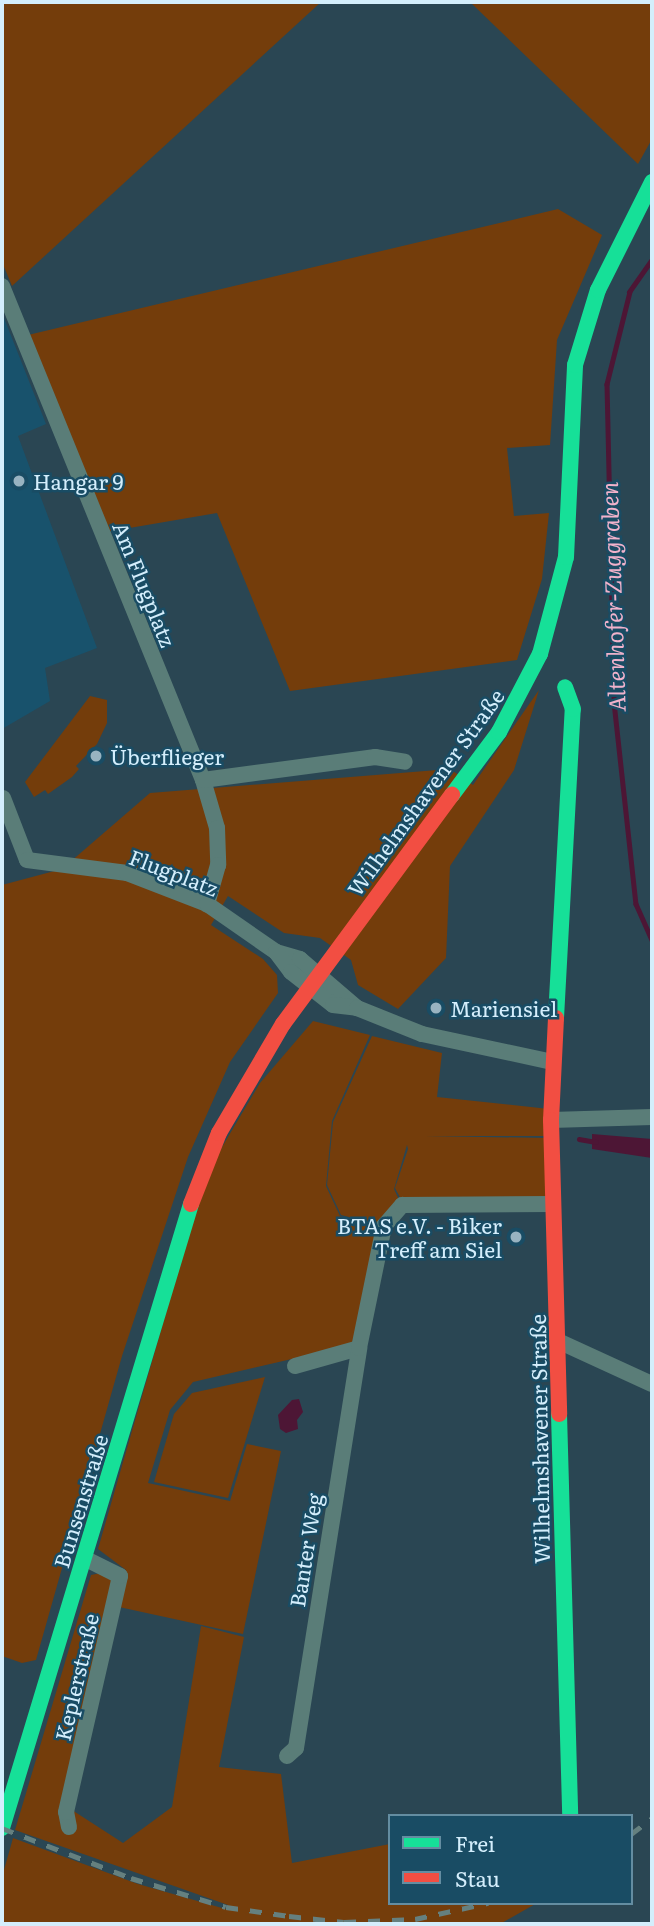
<!DOCTYPE html>
<html>
<head>
<meta charset="utf-8">
<style>
	body { margin:0 }
	#map { position:relative; width:654px; height:1926px; overflow:hidden; background:#2a4653; font-family:Literata,serif }
	div>[style] { position:absolute }
	.built>* { inset:0; background:#18526c }
	.green>* { inset:0; background:#743d0b }
	.water>* { inset:0; background:#4d1635 }
	.stream>* { height:4.5px; margin:-2.25px; padding:0 2.25px; transform-origin:2.25px; border-radius:2.25px; background:#4d1635 }
	.street>* { height:16px; margin:-8px; padding:0 8px; transform-origin:8px; border-radius:8px; background:#5a7d78 }
	.fast>* { height:16px; margin:-8px; padding:0 8px; transform-origin:8px; border-radius:8px; background:#16e098 }
	.jam>* { height:16px; margin:-8px; padding:0 8px; transform-origin:8px; border-radius:8px; background:#f24e42 }
	.rail>* { height:4.5px; margin-top:-2.25px; transform-origin:0; background:repeating-linear-gradient(90deg,#65807f 0 12px,transparent 0 24px) }
	.dots>* { width:19px; height:19px; translate:-50% -50%; box-sizing:border-box; border:4px solid #194c64; border-radius:50% }
	span { translate:-50% -50%; white-space:nowrap; text-align:center; line-height:1.15; -webkit-text-stroke:5px #194c64; paint-order:stroke }
	.poi-label { font-size:21px; color:#d4eefc }
	.left { translate:0 -50%; text-align:left }
	.right { translate:-100% -50%; text-align:right }
	.street-label { font-size:21px; color:#d4eefc }
	.water-label { font-size:23px; color:#f0b2cb; font-style:italic }
	.frame { position:absolute; inset:0; border:4px solid #d4eefc; pointer-events:none }
	.legend { position:absolute; left:388px; top:1814px; width:245px; height:91px; box-sizing:border-box; background:#194c64; border:2px solid #648da1; margin:0; padding:9px 12px; list-style:none; font-size:21px; color:#d4eefc }
	.legend li { display:flex; align-items:center; gap:14px; height:35px }
	.legend b { width:35px; border:2px solid #648da1 }
</style>
</head>
<body>
<div id="map">
	<div class="built">
		<div style="clip-path:polygon(2px 313px,46px 424px,18px 436px,97px 648px,45px 668px,50px 701px,2px 729px)"></div>
	</div>
	<div class="green">
		<div style="clip-path:polygon(2px 2px,321px 2px,12px 286px,2px 262px)"></div>
		<div style="clip-path:polygon(470px 2px,652px 2px,652px 139px,638px 164px)"></div>
		<div style="clip-path:polygon(558px 209px,602px 235px,557px 340px,550px 445px,507px 448px,514px 516px,549px 513px,542px 579px,517px 660px,290px 691px,217px 513px,106px 532px,28px 335px)"></div>
		<div style="clip-path:polygon(539px 690px,514px 770px,450px 866px,446px 958px,398px 1009px,358px 985px,351px 960px,320px 938px,284px 933px,228px 896px,211px 925px,263px 959px,277px 975px,278px 993px,230px 1062px,188px 1157px,122px 1356px,36px 1660px,22px 1663px,2px 1656px,2px 885px,62px 869px,150px 793px,450px 769px,473px 785px)"></div>
		<div style="clip-path:polygon(90px 696px,107px 700px,107px 723px,97px 744px,76px 766px,79px 769px,72px 777px,48px 794px,45px 790px,34px 797px,25px 782px)"></div>
		<div style="clip-path:polygon(313px 1021px,370px 1035px,332px 1121px,326px 1186px,340px 1216px,382px 1227px,352px 1345px,193px 1382px,170px 1410px,148px 1483px,230px 1501px,247px 1444px,281px 1451px,243px 1634px,119px 1607px,72px 1810px,123px 1843px,172px 1807px,201px 1626px,244px 1637px,219px 1767px,281px 1774px,292px 1863px,390px 1844px,390px 1903px,537px 1903px,500px 1924px,2px 1924px,2px 1877px,13px 1838px,138px 1884px,229px 1910px,228px 1905px,15px 1830px,91px 1575px,101px 1573px,111px 1579px,118px 1601px,126px 1570px,98px 1549px,206px 1174px,260px 1083px)"></div>
		<div style="clip-path:polygon(372px 1036px,442px 1053px,437px 1097px,549px 1109px,548px 1136px,425px 1136px,548px 1138px,547px 1201px,403px 1203px,395px 1188px,408px 1149px,407px 1145px,394px 1189px,401px 1204px,381px 1225px,341px 1215px,327px 1185px,333px 1122px)"></div>
		<div style="clip-path:polygon(265px 1377px,228px 1498px,154px 1482px,174px 1414px,192px 1393px)"></div>
	</div>
	<div class="water">
		<div style="clip-path:polygon(592px 1134px,652px 1139px,652px 1158px,592px 1149px)"></div>
		<div style="clip-path:polygon(299px 1399px,303px 1412px,297px 1420px,298px 1429px,286px 1433px,280px 1429px,278px 1415px,292px 1400px)"></div>
	</div>
	<div class="stream">
		<div style="left:652px;top:260px;width:39px;rotate:125deg"></div>
		<div style="left:630px;top:292px;width:95px;rotate:104deg"></div>
		<div style="left:607px;top:384px;width:318px;rotate:88.7deg"></div>
		<div style="left:614px;top:702px;width:203px;rotate:83.8deg"></div>
		<div style="left:636px;top:904px;width:39px;rotate:66deg"></div>
		<div style="left:579px;top:1139px;width:17px;rotate:10deg"></div>
	</div>
	<div class="street">
		<div style="left:2px;top:286px;width:533px;rotate:67.86deg"></div>
		<div style="left:203px;top:780px;width:50px;rotate:73.7deg"></div>
		<div style="left:217px;top:828px;width:37px;rotate:88deg"></div>
		<div style="left:218px;top:865px;width:41px;rotate:105.8deg"></div>
		<div style="left:203px;top:780px;width:174px;rotate:-7.6deg"></div>
		<div style="left:375px;top:757px;width:30px;rotate:9deg"></div>
		<div style="left:3px;top:798px;width:66px;rotate:68.8deg"></div>
		<div style="left:27px;top:860px;width:101px;rotate:7.4deg"></div>
		<div style="left:127px;top:873px;width:86px;rotate:21.2deg"></div>
		<div style="left:207px;top:904px;width:84px;rotate:34.8deg"></div>
		<div style="left:276px;top:952px;width:25px;rotate:16deg"></div>
		<div style="left:300px;top:959px;width:75px;rotate:40.7deg"></div>
		<div style="left:276px;top:952px;width:25px;rotate:53deg"></div>
		<div style="left:291px;top:972px;width:53px;rotate:38.2deg"></div>
		<div style="left:333px;top:1005px;width:24px;rotate:7deg"></div>
		<div style="left:357px;top:1008px;width:70px;rotate:21.8deg"></div>
		<div style="left:422px;top:1034px;width:134px;rotate:12.1deg"></div>
		<div style="left:551px;top:1120px;width:101px;rotate:-1.7deg"></div>
		<div style="left:558px;top:1341px;width:103px;rotate:24.6deg"></div>
		<div style="left:295px;top:1366px;width:66px;rotate:-15.7deg"></div>
		<div style="left:287px;top:1756px;width:12px;rotate:-42deg"></div>
		<div style="left:296px;top:1748px;width:405px;rotate:-81deg"></div>
		<div style="left:359px;top:1348px;width:125px;rotate:-78.4deg"></div>
		<div style="left:384px;top:1226px;width:28px;rotate:-49deg"></div>
		<div style="left:402px;top:1205px;width:150px;rotate:-0.4deg"></div>
		<div style="left:69px;top:1827px;width:15px;rotate:-101deg"></div>
		<div style="left:66px;top:1812px;width:242px;rotate:-77.1deg"></div>
		<div style="left:120px;top:1576px;width:40px;rotate:-153.4deg"></div>
	</div>
	<div class="fast">
		<div style="left:452px;top:795px;width:79px;rotate:-53.3deg"></div>
		<div style="left:499px;top:732px;width:88px;rotate:-62.3deg"></div>
		<div style="left:540px;top:654px;width:100px;rotate:-75deg"></div>
		<div style="left:566px;top:557px;width:192px;rotate:-87.3deg"></div>
		<div style="left:575px;top:365px;width:78px;rotate:-73deg"></div>
		<div style="left:598px;top:290px;width:121px;rotate:-63.4deg"></div>
		<div style="left:556px;top:1018px;width:309px;rotate:-86.9deg"></div>
		<div style="left:573px;top:709px;width:23px;rotate:-110deg"></div>
		<div style="left:559px;top:1414px;width:402px;rotate:88.4deg"></div>
		<div style="left:2px;top:1828px;width:652px;rotate:-73.15deg"></div>
	</div>
	<div class="jam">
		<div style="left:556px;top:1018px;width:102px;rotate:92.8deg"></div>
		<div style="left:551px;top:1120px;width:294px;rotate:88.4deg"></div>
		<div style="left:191px;top:1204px;width:76px;rotate:-68.5deg"></div>
		<div style="left:219px;top:1133px;width:126px;rotate:-59.6deg"></div>
		<div style="left:283px;top:1024px;width:285px;rotate:-53.6deg"></div>
	</div>
	<div class="rail">
		<div style="left:2px;top:1828px;width:138px;rotate:21.2deg"></div>
		<div style="left:131px;top:1878px;width:99px;rotate:17deg"></div>
		<div style="left:226px;top:1907px;width:64px;rotate:8.1deg"></div>
		<div style="left:289px;top:1916px;width:55px;rotate:6.2deg"></div>
		<div style="left:344px;top:1922px;width:71px;rotate:-2.4deg"></div>
		<div style="left:415px;top:1919px;width:75px;rotate:-12.4deg"></div>
		<div style="left:631px;top:1834px;width:26px;rotate:-37deg"></div>
	</div>
	<div class="dots">
		<div style="left:19px;top:481px;background:#98b3c1"></div>
		<div style="left:96px;top:756px;background:#98b3c1"></div>
		<div style="left:436px;top:1008px;background:#98b3c1"></div>
		<div style="left:516px;top:1237px;background:#98b3c1"></div>
	</div>
	<div class="poi-label">
		<span class="left" style="left:33px;top:481px">Hangar 9</span>
		<span class="left" style="left:110px;top:756px">Überflieger</span>
		<span class="left" style="left:450px;top:1008px">Mariensiel</span>
		<span class="right" style="left:502px;top:1237px">BTAS e.V. - Biker<br>Treff am Siel</span>
	</div>
	<div class="street-label">
		<span style="left:145px;top:584px;rotate:68deg">Am Flugplatz</span>
		<span style="left:425px;top:792px;rotate:-54deg">Wilhelmshavener Straße</span>
		<span style="left:174px;top:872px;rotate:21deg">Flugplatz</span>
		<span style="left:539px;top:1439px;rotate:-91deg">Wilhelmshavener Straße</span>
		<span style="left:80px;top:1501px;rotate:-73deg">Bunsenstraße</span>
		<span style="left:305px;top:1550px;rotate:-81deg">Banter Weg</span>
		<span style="left:76px;top:1677px;rotate:-77deg">Keplerstraße</span>
	</div>
	<div class="water-label">
		<span style="left:612px;top:597px;rotate:-92deg">Altenhofer-Zuggraben</span>
	</div>
	<div class="frame"></div>
	<ul class="legend">
	<li><b style="height:9px;background:#16e098"></b>Frei</li>
	<li><b style="height:9px;background:#f24e42"></b>Stau</li>
	</ul>
</div>
</body>
</html>
